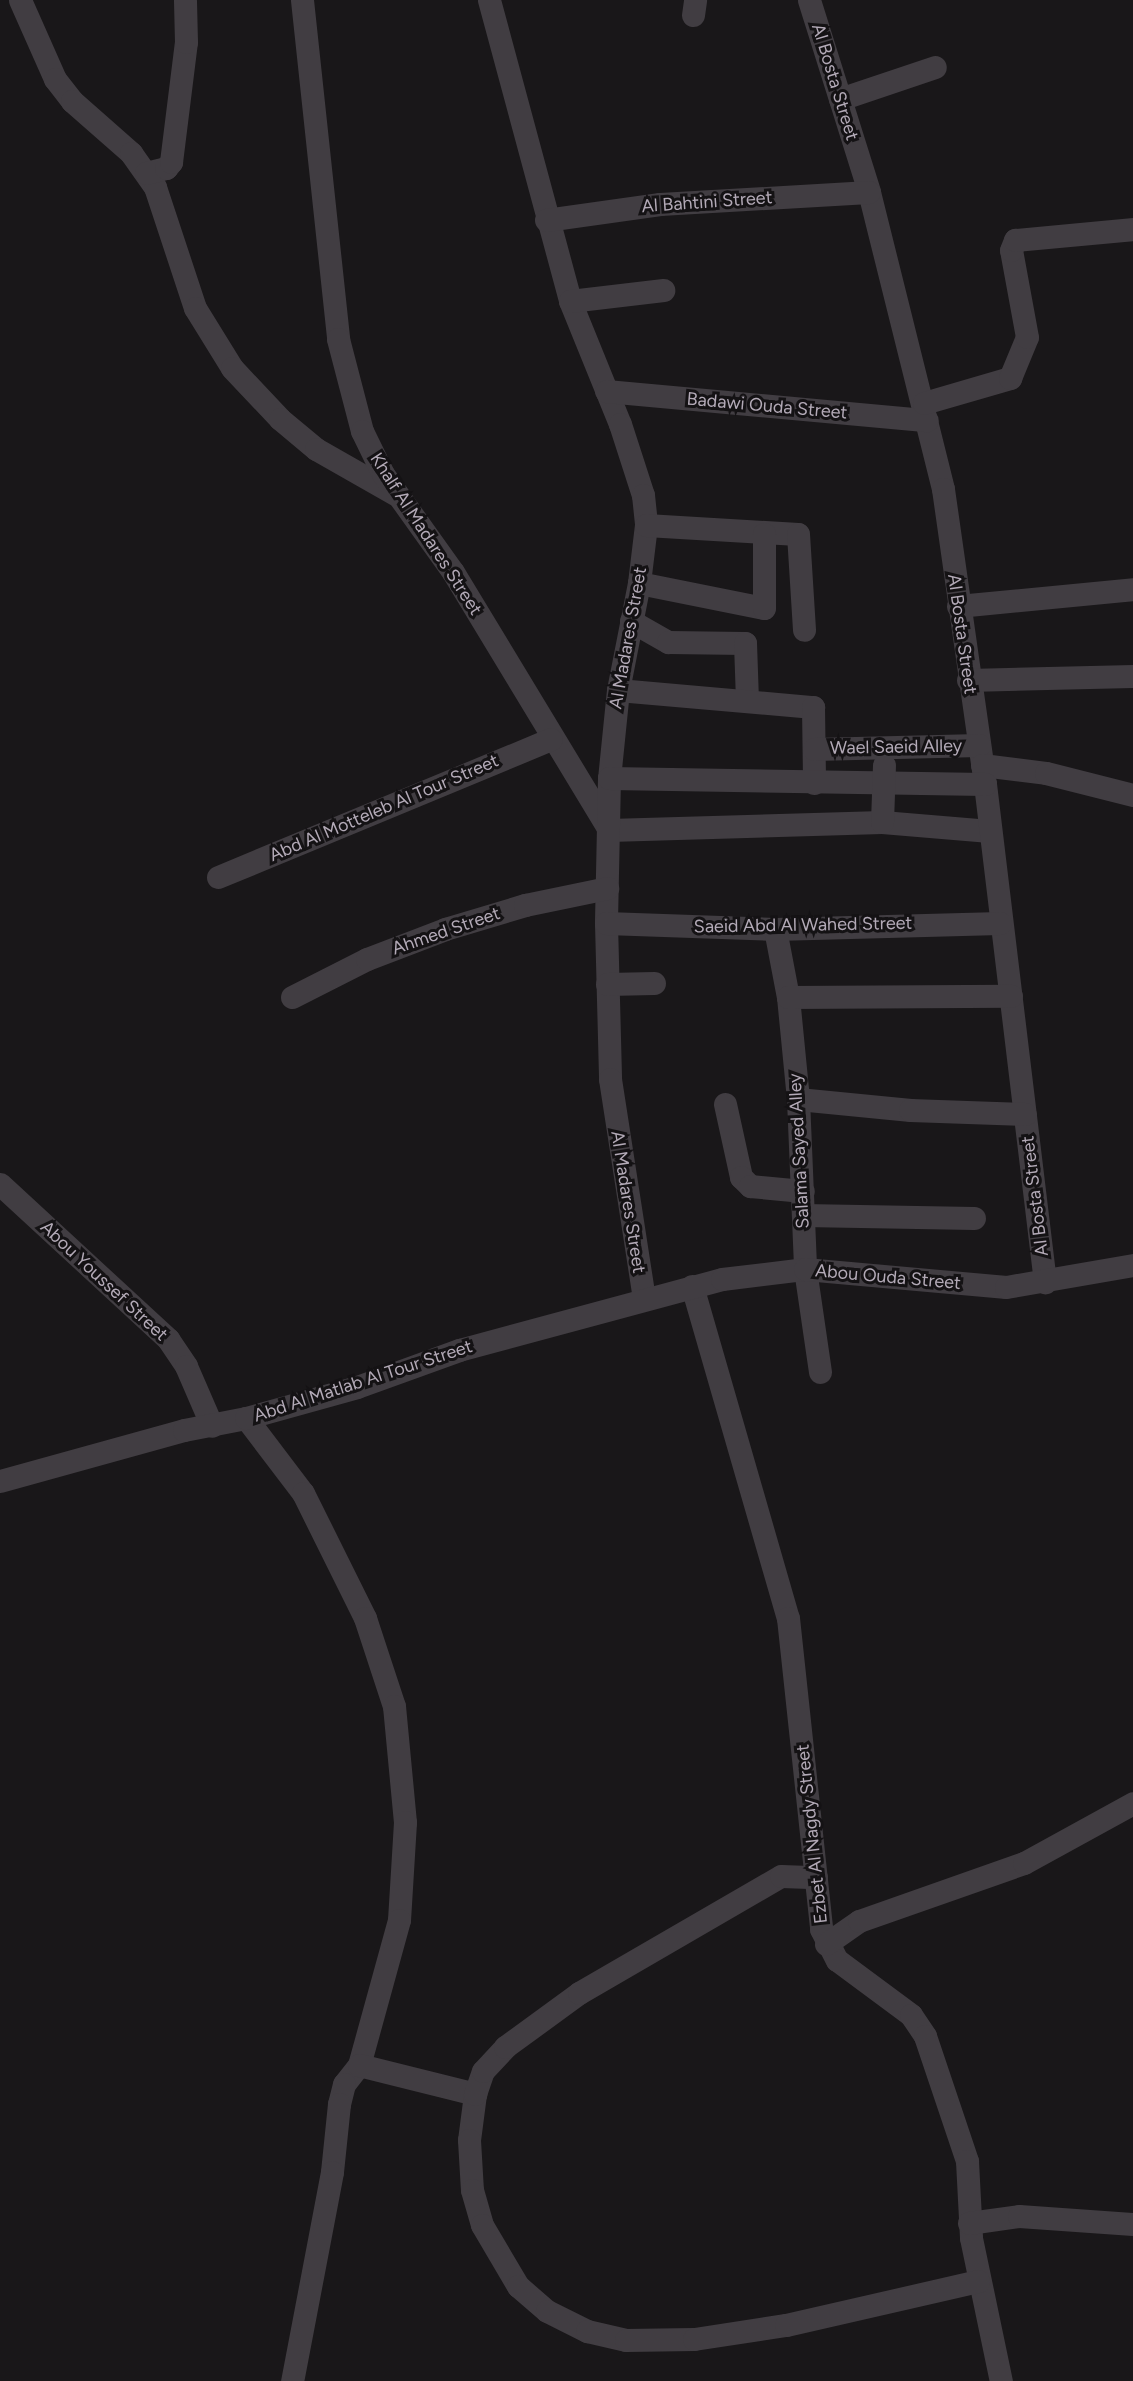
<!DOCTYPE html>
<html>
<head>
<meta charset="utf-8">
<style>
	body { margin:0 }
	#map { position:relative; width:1133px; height:2381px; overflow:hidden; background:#191719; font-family:Figtree,sans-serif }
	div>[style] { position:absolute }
	.street>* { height:23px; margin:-11.5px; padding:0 11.5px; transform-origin:11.5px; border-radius:11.5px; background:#413d42 }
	span { translate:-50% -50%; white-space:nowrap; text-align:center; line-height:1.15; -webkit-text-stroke:6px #141214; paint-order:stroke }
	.street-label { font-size:18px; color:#b3aab7 }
</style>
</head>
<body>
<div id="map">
	<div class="street">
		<div style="left:20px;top:0;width:86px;rotate:66.1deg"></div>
		<div style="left:55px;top:79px;width:28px;rotate:52deg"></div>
		<div style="left:72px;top:101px;width:79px;rotate:41.4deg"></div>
		<div style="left:131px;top:153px;width:42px;rotate:54.8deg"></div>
		<div style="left:155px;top:187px;width:127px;rotate:71.7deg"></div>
		<div style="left:195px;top:308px;width:70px;rotate:58.3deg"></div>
		<div style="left:232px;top:368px;width:70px;rotate:46.7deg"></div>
		<div style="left:280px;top:419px;width:47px;rotate:39.8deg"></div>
		<div style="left:316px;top:449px;width:91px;rotate:29.7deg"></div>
		<div style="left:302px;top:0;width:341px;rotate:83.9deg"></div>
		<div style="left:338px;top:339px;width:95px;rotate:75.4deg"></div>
		<div style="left:362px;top:431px;width:48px;rotate:64deg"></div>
		<div style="left:383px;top:474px;width:120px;rotate:54.5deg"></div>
		<div style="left:453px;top:572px;width:301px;rotate:58.8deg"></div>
		<div style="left:609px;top:830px;width:273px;rotate:-1.7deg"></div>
		<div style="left:882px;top:822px;width:108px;rotate:4.8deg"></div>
		<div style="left:489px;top:0;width:312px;rotate:74.9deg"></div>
		<div style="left:570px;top:301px;width:133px;rotate:67.9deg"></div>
		<div style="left:620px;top:424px;width:75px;rotate:72.1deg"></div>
		<div style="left:643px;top:495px;width:30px;rotate:84deg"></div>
		<div style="left:646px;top:525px;width:58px;rotate:96.9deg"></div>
		<div style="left:639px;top:583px;width:109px;rotate:101.1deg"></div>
		<div style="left:618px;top:690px;width:88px;rotate:95.8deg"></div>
		<div style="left:609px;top:778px;width:145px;rotate:91.2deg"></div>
		<div style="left:606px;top:923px;width:156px;rotate:88.5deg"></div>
		<div style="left:610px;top:1079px;width:222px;rotate:81.2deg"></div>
		<div style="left:809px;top:0;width:201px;rotate:72.6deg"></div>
		<div style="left:869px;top:192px;width:306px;rotate:76deg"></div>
		<div style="left:943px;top:489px;width:298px;rotate:81.9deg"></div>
		<div style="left:985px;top:784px;width:502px;rotate:83.13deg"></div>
		<div style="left:693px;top:15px;width:15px;rotate:-82deg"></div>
		<div style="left:840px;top:99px;width:100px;rotate:-18.6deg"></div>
		<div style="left:146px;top:173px;width:21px;rotate:-14deg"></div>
		<div style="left:166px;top:168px;width:8px;rotate:-50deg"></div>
		<div style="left:171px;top:162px;width:121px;rotate:-82.9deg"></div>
		<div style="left:186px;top:42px;width:42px;rotate:-91.4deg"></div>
		<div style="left:546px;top:220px;width:115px;rotate:-8deg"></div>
		<div style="left:660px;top:204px;width:209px;rotate:-3.3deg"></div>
		<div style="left:570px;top:301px;width:94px;rotate:-6.7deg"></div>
		<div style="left:606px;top:391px;width:322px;rotate:5.2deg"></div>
		<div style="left:924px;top:403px;width:90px;rotate:-16.2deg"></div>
		<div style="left:1010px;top:378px;width:44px;rotate:-67.5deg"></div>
		<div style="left:1027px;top:337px;width:88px;rotate:-100.4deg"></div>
		<div style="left:1011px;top:250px;width:11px;rotate:-68deg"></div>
		<div style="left:1015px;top:240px;width:119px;rotate:-5.3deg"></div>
		<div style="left:646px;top:525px;width:152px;rotate:3.4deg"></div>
		<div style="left:798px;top:534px;width:96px;rotate:86.4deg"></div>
		<div style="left:639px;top:583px;width:127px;rotate:11.3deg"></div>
		<div style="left:764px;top:608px;width:74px;rotate:-90deg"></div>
		<div style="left:958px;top:606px;width:176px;rotate:-5.5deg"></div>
		<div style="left:631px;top:621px;width:43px;rotate:29.6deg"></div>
		<div style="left:668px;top:642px;width:77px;rotate:0.7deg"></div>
		<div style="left:745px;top:643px;width:58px;rotate:88deg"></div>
		<div style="left:968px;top:680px;width:165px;rotate:-1.4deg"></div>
		<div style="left:618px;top:690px;width:196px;rotate:5deg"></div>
		<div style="left:813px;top:707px;width:76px;rotate:89.2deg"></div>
		<div style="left:814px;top:749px;width:165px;rotate:-1.4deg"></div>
		<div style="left:982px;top:765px;width:64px;rotate:7.1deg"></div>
		<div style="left:1046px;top:773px;width:90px;rotate:14.2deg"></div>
		<div style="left:609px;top:778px;width:376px;rotate:0.9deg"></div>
		<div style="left:882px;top:822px;width:57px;rotate:-88deg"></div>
		<div style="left:218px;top:877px;width:360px;rotate:-22.5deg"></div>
		<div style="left:606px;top:923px;width:169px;rotate:2deg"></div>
		<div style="left:775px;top:929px;width:225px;rotate:-1.5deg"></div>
		<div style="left:775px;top:929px;width:69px;rotate:79.2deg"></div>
		<div style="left:788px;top:997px;width:102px;rotate:84.4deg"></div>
		<div style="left:798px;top:1099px;width:170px;rotate:87.6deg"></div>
		<div style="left:805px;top:1269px;width:104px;rotate:81.7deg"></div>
		<div style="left:607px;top:984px;width:47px;rotate:-1.2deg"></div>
		<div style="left:292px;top:997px;width:84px;rotate:-26.9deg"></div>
		<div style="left:367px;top:959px;width:84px;rotate:-21deg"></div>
		<div style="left:445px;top:929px;width:84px;rotate:-16.7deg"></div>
		<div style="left:525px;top:905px;width:84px;rotate:-11.7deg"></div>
		<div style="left:788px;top:997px;width:223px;rotate:-0.3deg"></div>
		<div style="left:798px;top:1099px;width:113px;rotate:5.6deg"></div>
		<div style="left:910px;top:1110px;width:115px;rotate:2deg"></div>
		<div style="left:725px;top:1104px;width:75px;rotate:77.6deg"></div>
		<div style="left:741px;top:1177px;width:13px;rotate:45deg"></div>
		<div style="left:750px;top:1186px;width:53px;rotate:5.4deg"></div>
		<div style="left:0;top:1184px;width:229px;rotate:42.7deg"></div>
		<div style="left:168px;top:1339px;width:32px;rotate:56deg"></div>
		<div style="left:186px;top:1366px;width:65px;rotate:66.6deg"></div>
		<div style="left:803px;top:1215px;width:171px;rotate:1deg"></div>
		<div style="left:692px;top:1286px;width:346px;rotate:73.9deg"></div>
		<div style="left:788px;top:1618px;width:313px;rotate:83.9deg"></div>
		<div style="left:821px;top:1929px;width:35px;rotate:63deg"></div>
		<div style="left:837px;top:1960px;width:92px;rotate:36.6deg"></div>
		<div style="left:911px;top:2015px;width:25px;rotate:56deg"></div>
		<div style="left:925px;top:2036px;width:132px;rotate:71.4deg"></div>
		<div style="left:967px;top:2161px;width:77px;rotate:87deg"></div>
		<div style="left:971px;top:2238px;width:146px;rotate:78.2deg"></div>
		<div style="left:246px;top:1418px;width:94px;rotate:52.8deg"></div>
		<div style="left:303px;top:1493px;width:140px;rotate:63.6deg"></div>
		<div style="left:365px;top:1618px;width:93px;rotate:71.8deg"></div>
		<div style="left:394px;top:1706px;width:117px;rotate:84.6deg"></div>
		<div style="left:405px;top:1822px;width:98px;rotate:93.5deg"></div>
		<div style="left:399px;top:1920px;width:150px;rotate:105.4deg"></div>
		<div style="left:359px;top:2065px;width:24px;rotate:128deg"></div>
		<div style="left:344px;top:2084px;width:21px;rotate:104deg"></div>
		<div style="left:339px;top:2104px;width:68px;rotate:95.9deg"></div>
		<div style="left:332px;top:2172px;width:213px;rotate:100.8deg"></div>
		<div style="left:0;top:1481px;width:191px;rotate:-15.5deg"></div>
		<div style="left:184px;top:1430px;width:63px;rotate:-11deg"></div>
		<div style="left:246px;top:1418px;width:115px;rotate:-15.6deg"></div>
		<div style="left:357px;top:1387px;width:109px;rotate:-19.9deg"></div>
		<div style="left:459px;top:1350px;width:272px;rotate:-15.1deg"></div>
		<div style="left:722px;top:1279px;width:84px;rotate:-6.9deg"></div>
		<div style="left:805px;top:1269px;width:202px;rotate:5.1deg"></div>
		<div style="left:1006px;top:1287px;width:129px;rotate:-9.8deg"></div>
		<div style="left:826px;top:1944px;width:40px;rotate:-34.9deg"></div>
		<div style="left:859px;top:1921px;width:175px;rotate:-19.4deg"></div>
		<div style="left:1024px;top:1863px;width:124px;rotate:-28.8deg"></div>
		<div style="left:359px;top:2065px;width:120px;rotate:14deg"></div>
		<div style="left:475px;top:2094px;width:46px;rotate:97.4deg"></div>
		<div style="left:469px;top:2140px;width:50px;rotate:86.6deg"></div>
		<div style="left:472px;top:2190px;width:36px;rotate:74deg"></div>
		<div style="left:482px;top:2225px;width:71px;rotate:59.5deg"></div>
		<div style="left:518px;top:2286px;width:38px;rotate:41deg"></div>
		<div style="left:547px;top:2311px;width:45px;rotate:26.6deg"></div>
		<div style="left:587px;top:2331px;width:40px;rotate:13deg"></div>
		<div style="left:626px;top:2340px;width:68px;rotate:-0.8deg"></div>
		<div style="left:694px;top:2339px;width:93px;rotate:-8.7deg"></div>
		<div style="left:786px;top:2325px;width:197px;rotate:-12.9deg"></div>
		<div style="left:475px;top:2094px;width:24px;rotate:-71deg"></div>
		<div style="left:483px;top:2071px;width:33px;rotate:-47deg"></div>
		<div style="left:505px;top:2047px;width:92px;rotate:-36.1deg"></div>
		<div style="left:579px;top:1993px;width:233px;rotate:-30.1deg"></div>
		<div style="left:781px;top:1876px;width:35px;rotate:2deg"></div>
		<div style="left:969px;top:2223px;width:50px;rotate:-8deg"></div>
		<div style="left:1019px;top:2216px;width:114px;rotate:4deg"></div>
	</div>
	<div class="street-label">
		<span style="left:835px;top:82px;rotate:73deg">Al Bosta Street</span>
		<span style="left:707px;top:202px;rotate:-4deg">Al Bahtini Street</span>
		<span style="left:767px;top:406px;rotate:5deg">Badawi Ouda Street</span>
		<span style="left:426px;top:534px;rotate:57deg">Khalf Al Madares Street</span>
		<span style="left:962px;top:634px;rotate:82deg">Al Bosta Street</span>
		<span style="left:628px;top:638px;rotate:-80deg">Al Madares Street</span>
		<span style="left:896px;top:747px;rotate:-1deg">Wael Saeid Alley</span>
		<span style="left:384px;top:808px;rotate:-23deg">Abd Al Motteleb Al Tour Street</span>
		<span style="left:803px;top:925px;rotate:-1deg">Saeid Abd Al Wahed Street</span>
		<span style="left:446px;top:931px;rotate:-19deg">Ahmed Street</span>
		<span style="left:799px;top:1151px;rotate:-93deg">Salama Sayed Alley</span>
		<span style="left:1035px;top:1196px;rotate:-97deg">Al Bosta Street</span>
		<span style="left:628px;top:1202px;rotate:81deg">Al Madares Street</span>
		<span style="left:888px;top:1277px;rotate:5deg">Abou Ouda Street</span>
		<span style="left:104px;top:1281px;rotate:43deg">Abou Youssef Street</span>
		<span style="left:363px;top:1381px;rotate:-18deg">Abd Al Matlab Al Tour Street</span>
		<span style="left:812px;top:1834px;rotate:-96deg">Ezbet Al Nagdy Street</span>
	</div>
</div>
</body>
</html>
